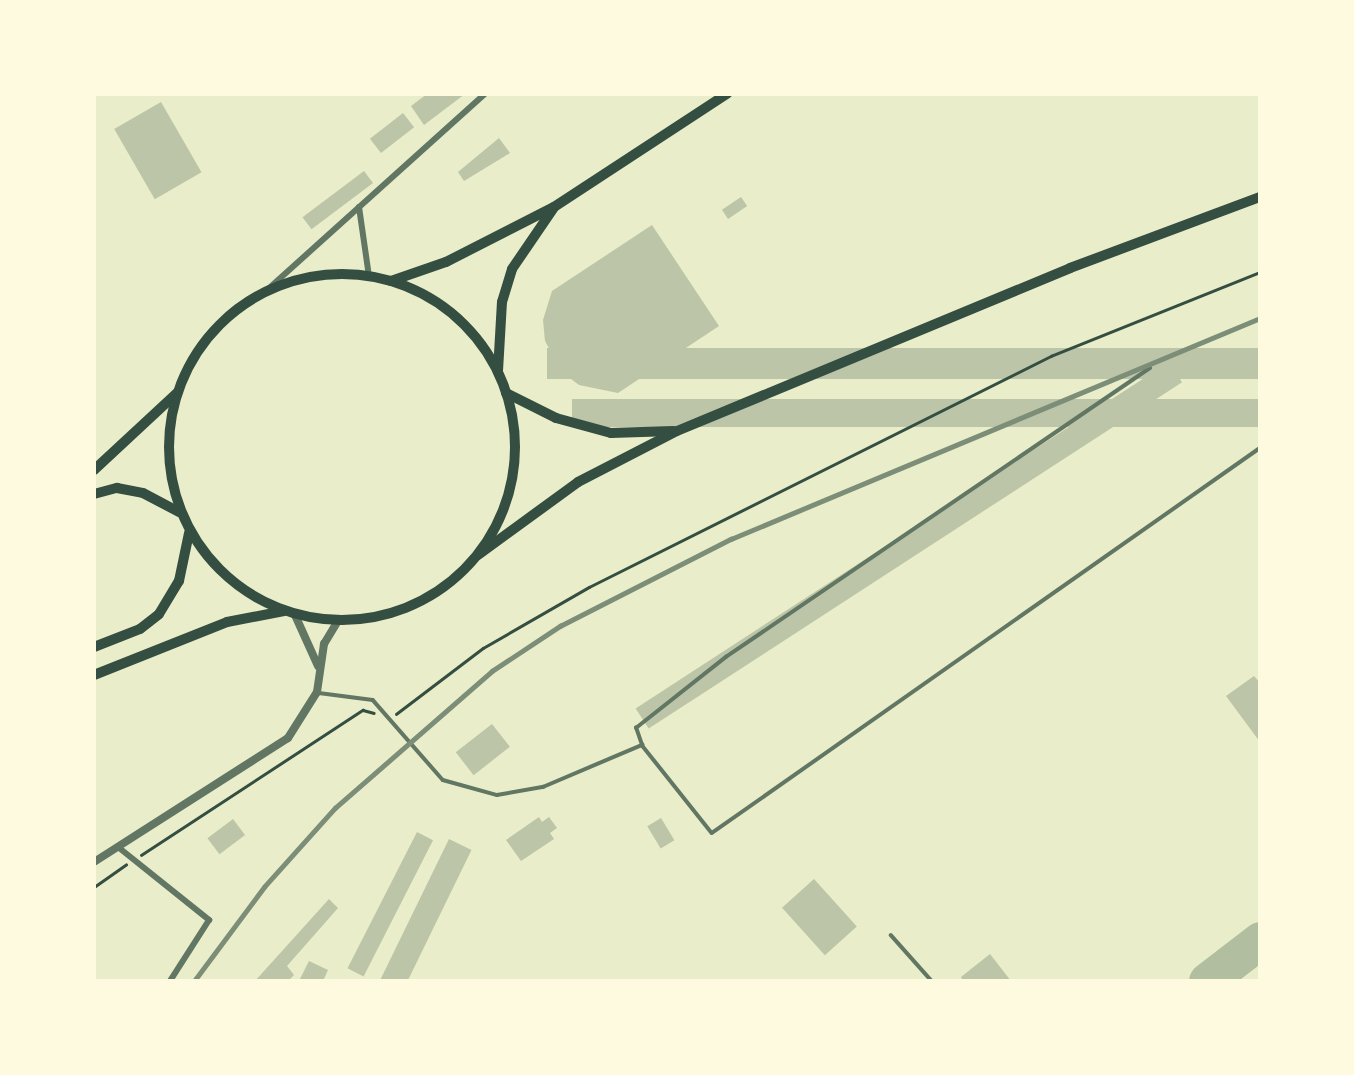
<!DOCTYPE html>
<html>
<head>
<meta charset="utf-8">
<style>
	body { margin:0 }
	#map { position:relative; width:1354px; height:1075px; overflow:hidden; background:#e9edc9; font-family:"DM Sans",sans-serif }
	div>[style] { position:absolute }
	.taxiway>* { height:37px; margin:-18.5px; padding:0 18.5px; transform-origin:18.5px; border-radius:18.5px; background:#b2bea0 }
	.building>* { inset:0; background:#bcc5a7; transform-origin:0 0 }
	.path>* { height:2.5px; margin:-1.25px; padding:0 1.25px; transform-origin:1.25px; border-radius:1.25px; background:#344e41 }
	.service>* { height:3.5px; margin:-1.75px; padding:0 1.75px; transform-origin:1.75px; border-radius:1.75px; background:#617663 }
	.minor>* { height:6px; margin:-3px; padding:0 3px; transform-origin:3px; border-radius:3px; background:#617663 }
	.tertiary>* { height:8px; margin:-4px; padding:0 4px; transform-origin:4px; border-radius:4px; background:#617663 }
	.primary>* { height:10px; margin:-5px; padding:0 5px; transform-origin:5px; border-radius:5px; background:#344e41 }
	.trunk>* { height:10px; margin:-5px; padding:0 5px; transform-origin:5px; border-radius:5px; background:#344e41 }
	.trunk>.ring { margin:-5px; padding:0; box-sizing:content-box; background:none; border:10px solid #344e41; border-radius:50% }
	.rail>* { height:4.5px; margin:-2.25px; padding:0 2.25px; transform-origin:2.25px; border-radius:2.25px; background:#7c8e77 }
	span { translate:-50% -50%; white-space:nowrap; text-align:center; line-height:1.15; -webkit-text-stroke:5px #fefae0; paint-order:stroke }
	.frame { position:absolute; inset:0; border:96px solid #fefae0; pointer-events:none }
</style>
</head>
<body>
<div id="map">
	<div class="taxiway">
		<div style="left:1207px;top:981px;width:67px;rotate:-37.7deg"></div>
	</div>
	<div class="building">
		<div style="clip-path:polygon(427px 94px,465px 94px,424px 125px,411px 106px)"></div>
		<div style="left:161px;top:102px;width:81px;height:54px;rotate:60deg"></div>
		<div style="left:403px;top:113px;width:18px;height:42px;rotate:52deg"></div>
		<div style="clip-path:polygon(499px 138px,510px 153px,464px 181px,458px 172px)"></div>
		<div style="left:364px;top:171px;width:15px;height:77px;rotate:53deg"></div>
		<div style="left:741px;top:197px;width:11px;height:23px;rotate:56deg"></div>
		<div style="clip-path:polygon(652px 225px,719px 326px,618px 393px,579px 385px,562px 372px,545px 341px,543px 320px,552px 291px)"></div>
		<div style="left:1260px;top:348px;width:31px;height:713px;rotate:90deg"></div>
		<div style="left:1169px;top:362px;width:24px;height:636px;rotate:57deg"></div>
		<div style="left:1260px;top:399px;width:28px;height:688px;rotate:90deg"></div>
		<div style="clip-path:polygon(1254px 676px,1260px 683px,1260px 742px,1226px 696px)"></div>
		<div style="left:492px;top:724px;width:29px;height:46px;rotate:52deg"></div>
		<div style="clip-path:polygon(539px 817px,542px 822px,549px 817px,557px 828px,550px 833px,554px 839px,521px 861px,506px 840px)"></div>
		<div style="left:661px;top:818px;width:26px;height:16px;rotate:59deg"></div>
		<div style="left:233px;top:819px;width:20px;height:32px;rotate:53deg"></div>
		<div style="left:417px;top:832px;width:18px;height:153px;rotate:27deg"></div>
		<div style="left:449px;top:839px;width:25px;height:160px;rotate:26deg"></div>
		<div style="left:814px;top:879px;width:64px;height:43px;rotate:48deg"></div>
		<div style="clip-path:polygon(329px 899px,338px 908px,287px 966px,294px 975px,288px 981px,255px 981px)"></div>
		<div style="clip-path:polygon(990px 954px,1011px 981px,963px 981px,961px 977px)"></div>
		<div style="clip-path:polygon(309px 961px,328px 970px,323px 981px,299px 981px)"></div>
	</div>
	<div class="path">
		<div style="left:396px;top:714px;width:109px;rotate:-37.2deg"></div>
		<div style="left:483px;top:648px;width:122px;rotate:-29.9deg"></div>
		<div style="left:589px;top:587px;width:517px;rotate:-26.57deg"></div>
		<div style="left:1051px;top:356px;width:225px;rotate:-21.9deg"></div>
		<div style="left:141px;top:855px;width:265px;rotate:-33.2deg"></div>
		<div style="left:363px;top:710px;width:11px;rotate:15deg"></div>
		<div style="left:94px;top:887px;width:39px;rotate:-35deg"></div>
	</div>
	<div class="service">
		<div style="left:319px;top:693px;width:54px;rotate:7.4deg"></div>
		<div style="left:373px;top:700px;width:106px;rotate:48.8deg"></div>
		<div style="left:443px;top:780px;width:56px;rotate:15.5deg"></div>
		<div style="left:497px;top:795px;width:47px;rotate:-9.9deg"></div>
		<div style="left:543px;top:787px;width:108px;rotate:-23deg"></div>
		<div style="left:642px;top:745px;width:112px;rotate:51.5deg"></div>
		<div style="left:712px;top:833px;width:670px;rotate:-35.09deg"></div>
		<div style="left:642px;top:745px;width:18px;rotate:-109deg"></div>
		<div style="left:636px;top:728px;width:115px;rotate:-38.3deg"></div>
		<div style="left:726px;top:657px;width:513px;rotate:-34.28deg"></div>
		<div style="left:891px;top:935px;width:62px;rotate:48.3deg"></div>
	</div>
	<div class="minor">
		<div style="left:359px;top:207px;width:70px;rotate:81.8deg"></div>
		<div style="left:267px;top:290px;width:293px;rotate:-42deg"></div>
		<div style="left:118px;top:847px;width:117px;rotate:38.7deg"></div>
		<div style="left:209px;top:920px;width:72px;rotate:122.6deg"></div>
	</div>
	<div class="tertiary">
		<div style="left:295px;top:615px;width:56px;rotate:65.7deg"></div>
		<div style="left:94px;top:862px;width:230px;rotate:-32.6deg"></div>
		<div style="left:288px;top:738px;width:54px;rotate:-57.8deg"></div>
		<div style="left:317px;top:692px;width:49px;rotate:-81.7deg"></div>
		<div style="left:324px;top:644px;width:27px;rotate:-59deg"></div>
	</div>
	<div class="primary">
		<div style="left:506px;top:393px;width:56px;rotate:26.6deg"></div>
		<div style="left:556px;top:418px;width:57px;rotate:15.3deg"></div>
		<div style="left:611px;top:433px;width:62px;rotate:-1.8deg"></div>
		<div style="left:478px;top:555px;width:124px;rotate:-36.1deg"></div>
		<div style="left:578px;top:482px;width:111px;rotate:-27.3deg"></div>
		<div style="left:677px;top:431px;width:425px;rotate:-22.5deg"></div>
		<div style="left:1070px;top:268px;width:203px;rotate:-20.5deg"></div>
		<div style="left:94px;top:647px;width:49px;rotate:-21.4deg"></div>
		<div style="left:140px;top:629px;width:24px;rotate:-38deg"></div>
		<div style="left:159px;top:614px;width:39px;rotate:-59deg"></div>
		<div style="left:179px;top:581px;width:49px;rotate:-78.2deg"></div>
		<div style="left:94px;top:675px;width:143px;rotate:-21.7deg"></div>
		<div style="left:227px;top:622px;width:58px;rotate:-10.9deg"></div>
	</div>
	<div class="trunk">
		<div class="ring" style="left:169px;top:274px;width:336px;height:336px"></div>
		<div style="left:391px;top:281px;width:58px;rotate:-19.1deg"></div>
		<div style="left:446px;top:262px;width:121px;rotate:-27deg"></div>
		<div style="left:554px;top:207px;width:207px;rotate:-33.2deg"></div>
		<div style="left:498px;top:371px;width:69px;rotate:-86.7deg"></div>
		<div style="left:502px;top:302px;width:34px;rotate:-73deg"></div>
		<div style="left:512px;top:269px;width:73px;rotate:-55.7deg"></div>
		<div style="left:94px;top:470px;width:113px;rotate:-42.9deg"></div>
		<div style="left:94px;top:494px;width:24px;rotate:-15deg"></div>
		<div style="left:117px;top:488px;width:26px;rotate:11deg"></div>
		<div style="left:143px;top:493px;width:41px;rotate:27.8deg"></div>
	</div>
	<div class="rail">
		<div style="left:194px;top:981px;width:117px;rotate:-53.3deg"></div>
		<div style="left:264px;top:887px;width:106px;rotate:-48.1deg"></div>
		<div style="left:335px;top:808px;width:208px;rotate:-41.1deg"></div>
		<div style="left:492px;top:671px;width:82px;rotate:-33.5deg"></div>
		<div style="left:560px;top:626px;width:192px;rotate:-27deg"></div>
		<div style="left:731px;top:539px;width:573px;rotate:-22.67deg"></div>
	</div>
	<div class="frame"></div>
</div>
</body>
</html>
